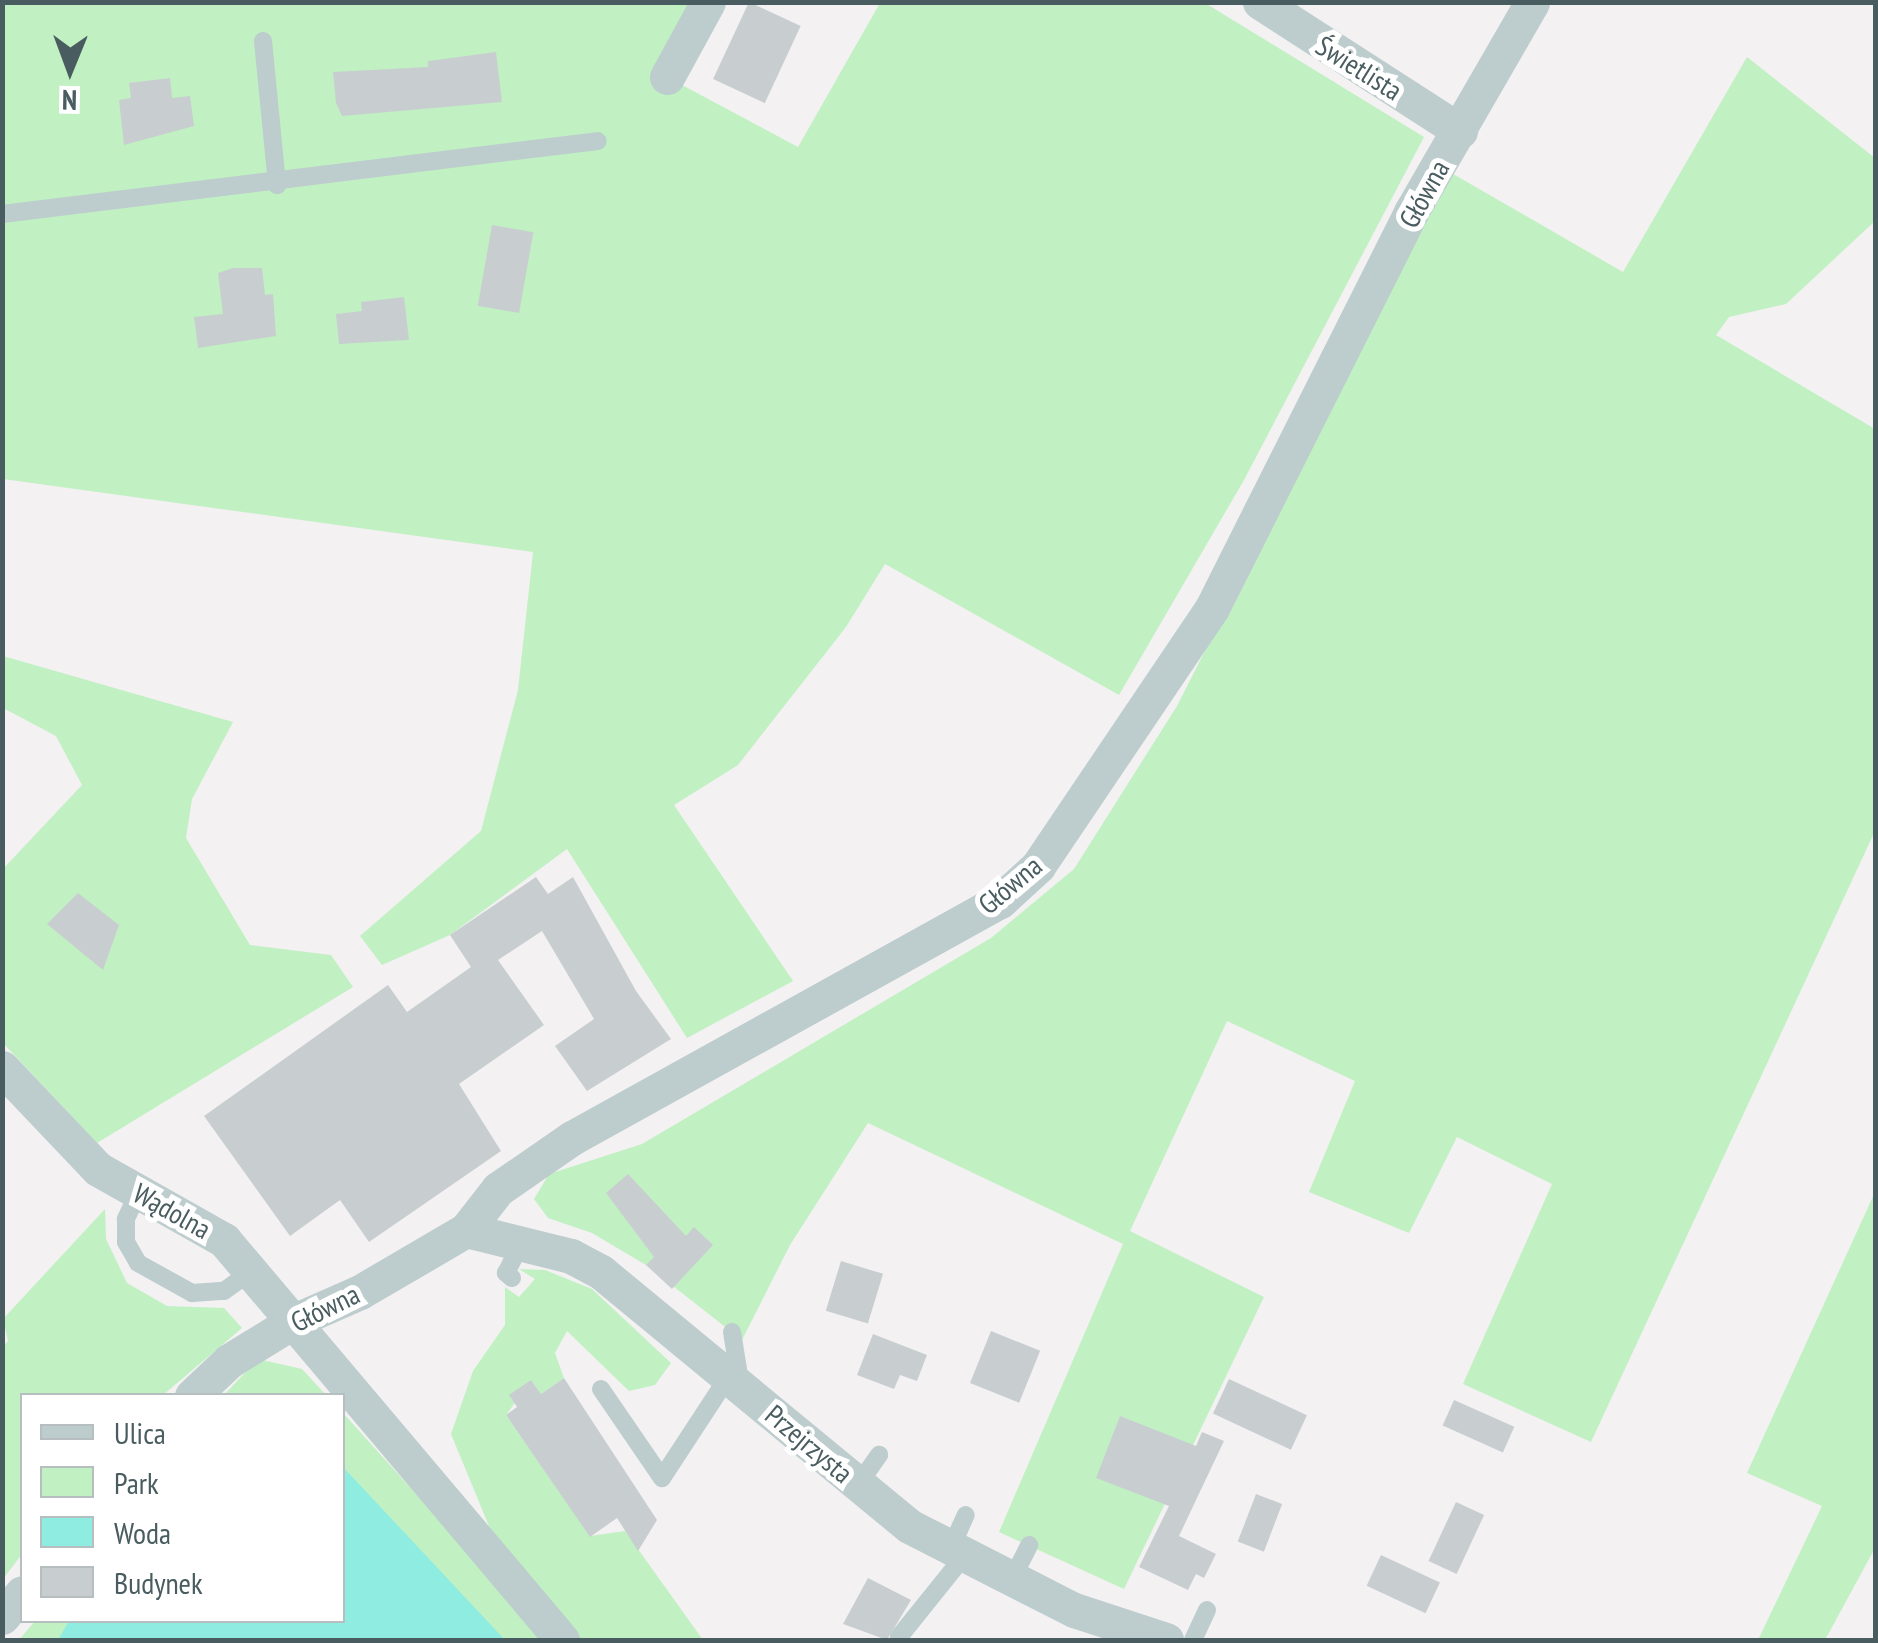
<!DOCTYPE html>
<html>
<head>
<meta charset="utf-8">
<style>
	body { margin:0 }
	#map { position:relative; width:1878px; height:1643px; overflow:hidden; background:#f3f1f2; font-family:"PT Sans Narrow",sans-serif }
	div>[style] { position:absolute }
	.green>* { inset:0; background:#c1f0c3 }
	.water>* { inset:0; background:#8fece0 }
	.building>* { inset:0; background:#c8ced0; transform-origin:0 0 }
	.service>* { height:18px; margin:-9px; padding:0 9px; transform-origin:9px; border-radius:9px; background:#bdcccd }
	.minor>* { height:35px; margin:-17.5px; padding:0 17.5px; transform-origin:17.5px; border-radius:17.5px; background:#bdcccd }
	span { translate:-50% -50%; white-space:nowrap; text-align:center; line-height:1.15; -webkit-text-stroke:10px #fff; paint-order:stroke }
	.street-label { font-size:28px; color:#495c5f }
	.frame { position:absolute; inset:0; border:5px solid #495c5f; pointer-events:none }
	.legend { position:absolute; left:20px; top:1393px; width:325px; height:230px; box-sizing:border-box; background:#fff; border:2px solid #b6bebf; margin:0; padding:12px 18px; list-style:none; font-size:30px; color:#495c5f }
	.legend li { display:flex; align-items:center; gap:20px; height:50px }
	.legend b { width:50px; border:2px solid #b6bebf }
	.north { position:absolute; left:20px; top:20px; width:100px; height:100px; -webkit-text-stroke:8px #fff; paint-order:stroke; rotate:181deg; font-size:28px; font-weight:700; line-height:40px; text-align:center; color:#495c5f }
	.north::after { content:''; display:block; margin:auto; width:35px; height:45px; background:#495c5f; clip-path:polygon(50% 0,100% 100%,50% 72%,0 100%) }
</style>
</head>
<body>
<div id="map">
	<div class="green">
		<div style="clip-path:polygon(3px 3px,690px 3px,667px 77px,798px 147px,880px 3px,1205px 3px,1424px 137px,1244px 480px,1119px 695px,885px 564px,846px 627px,738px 765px,674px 805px,793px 981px,687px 1038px,567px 849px,450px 935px,382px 965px,360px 936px,481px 831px,518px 690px,533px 552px,3px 479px)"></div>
		<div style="clip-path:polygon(1747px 57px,1875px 158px,1875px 221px,1786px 304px,1729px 317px,1716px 335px,1875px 429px,1875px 831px,1591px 1442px,1463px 1384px,1552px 1184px,1457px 1137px,1409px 1233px,1309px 1192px,1355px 1081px,1227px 1021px,1130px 1231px,1264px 1297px,1124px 1589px,999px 1532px,1123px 1244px,868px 1123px,790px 1245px,742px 1340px,646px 1265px,592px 1233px,548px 1218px,534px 1199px,549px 1174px,642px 1144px,991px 938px,1074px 869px,1177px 706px,1448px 171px,1623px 272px)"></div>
		<div style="clip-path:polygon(3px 656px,233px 722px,192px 799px,186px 838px,250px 945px,331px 955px,353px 987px,97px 1143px,3px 1043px,2px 870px,82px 785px,56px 736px,3px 708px)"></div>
		<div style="clip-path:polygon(1875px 1192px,1875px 1548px,1825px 1640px,1758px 1640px,1822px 1506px,1747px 1473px)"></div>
		<div style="clip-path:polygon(105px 1209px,106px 1239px,127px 1283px,167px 1306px,224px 1308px,242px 1328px,163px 1395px,22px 1396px,22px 1554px,3px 1579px,2px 1347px,8px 1341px,3px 1319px)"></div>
		<div style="clip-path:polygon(519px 1269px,545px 1270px,592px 1289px,671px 1363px,655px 1385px,629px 1391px,567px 1331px,555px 1353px,564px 1378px,541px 1394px,531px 1380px,506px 1415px,590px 1536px,625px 1531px,703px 1640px,562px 1640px,512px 1582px,451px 1434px,473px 1371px,505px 1325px,505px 1287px,519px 1297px,535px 1279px)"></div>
		<div style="clip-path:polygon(258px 1359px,302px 1369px,326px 1395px,223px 1396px)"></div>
		<div style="clip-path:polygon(343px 1413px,548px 1640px,19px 1640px,35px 1621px,342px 1620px)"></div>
	</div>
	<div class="water">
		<div style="clip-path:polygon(343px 1467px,505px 1640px,58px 1640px,69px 1621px,342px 1620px)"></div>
	</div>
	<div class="building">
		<div style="left:749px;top:2px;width:57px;height:85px;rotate:25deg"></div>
		<div style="clip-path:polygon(496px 52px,502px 102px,342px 116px,336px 103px,333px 72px,428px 67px,428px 61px)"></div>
		<div style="clip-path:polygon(170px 78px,172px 98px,190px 96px,194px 126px,124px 145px,119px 100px,131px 98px,129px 83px)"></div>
		<div style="left:492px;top:225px;width:42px;height:82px;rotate:10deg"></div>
		<div style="clip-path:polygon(233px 268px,262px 268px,265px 295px,273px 294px,276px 336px,198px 348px,194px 317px,223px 314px,218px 273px)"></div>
		<div style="clip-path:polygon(404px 297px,409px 340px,339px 344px,336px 314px,362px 311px,361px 302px)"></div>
		<div style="clip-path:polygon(536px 877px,548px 894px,573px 877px,636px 991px,671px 1039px,587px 1091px,555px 1046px,594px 1019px,542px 931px,498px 960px,544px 1025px,459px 1084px,501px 1151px,369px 1242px,340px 1200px,290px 1236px,204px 1116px,388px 985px,407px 1012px,471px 967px,450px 935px)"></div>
		<div style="clip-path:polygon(78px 893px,119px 925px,103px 970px,47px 924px)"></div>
		<div style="clip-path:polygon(628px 1174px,686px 1236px,694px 1227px,713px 1245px,672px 1289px,646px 1265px,654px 1257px,606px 1193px)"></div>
		<div style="left:841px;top:1261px;width:44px;height:52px;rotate:17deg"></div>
		<div style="left:991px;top:1331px;width:53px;height:56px;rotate:22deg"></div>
		<div style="clip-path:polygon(873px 1334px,927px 1355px,917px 1381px,900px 1375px,894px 1389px,857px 1375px)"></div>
		<div style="clip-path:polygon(564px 1378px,657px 1520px,638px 1551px,617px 1518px,590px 1537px,506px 1415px,517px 1407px,509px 1395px,531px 1380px,541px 1394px)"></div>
		<div style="left:1229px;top:1379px;width:86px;height:38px;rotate:25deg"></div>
		<div style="left:1454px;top:1400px;width:66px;height:28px;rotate:24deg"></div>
		<div style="clip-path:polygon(1120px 1416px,1196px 1446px,1202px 1432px,1224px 1441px,1179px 1536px,1216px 1554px,1204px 1578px,1196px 1574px,1188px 1590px,1139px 1567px,1169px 1506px,1096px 1478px)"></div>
		<div style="left:1256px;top:1494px;width:28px;height:51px;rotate:21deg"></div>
		<div style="left:1456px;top:1502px;width:31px;height:65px;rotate:25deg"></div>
		<div style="left:1381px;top:1555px;width:65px;height:34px;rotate:25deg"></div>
		<div style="clip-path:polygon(868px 1578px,911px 1600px,887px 1640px,843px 1624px)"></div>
	</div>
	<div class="service">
		<div style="left:263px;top:41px;width:145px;rotate:84.4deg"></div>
		<div style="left:2px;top:214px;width:600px;rotate:-6.98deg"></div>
		<div style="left:138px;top:1193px;width:29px;rotate:115deg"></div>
		<div style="left:126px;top:1219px;width:23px;rotate:90deg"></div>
		<div style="left:126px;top:1242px;width:24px;rotate:60deg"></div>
		<div style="left:138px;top:1263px;width:62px;rotate:29.1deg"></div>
		<div style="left:192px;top:1293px;width:32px;rotate:-4deg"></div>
		<div style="left:224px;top:1291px;width:34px;rotate:-36deg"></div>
		<div style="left:512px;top:1278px;width:8px;rotate:-140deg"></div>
		<div style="left:506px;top:1273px;width:34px;rotate:-63deg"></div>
		<div style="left:732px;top:1332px;width:51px;rotate:80.9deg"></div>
		<div style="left:601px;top:1389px;width:108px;rotate:55.6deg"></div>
		<div style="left:662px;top:1478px;width:121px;rotate:-56.8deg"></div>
		<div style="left:858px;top:1485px;width:37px;rotate:-55deg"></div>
		<div style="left:951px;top:1548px;width:36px;rotate:-66deg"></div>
		<div style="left:1012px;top:1579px;width:38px;rotate:-63deg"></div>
		<div style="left:899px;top:1637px;width:105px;rotate:-51.2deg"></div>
		<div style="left:1193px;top:1640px;width:33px;rotate:-65deg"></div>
	</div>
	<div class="minor">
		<div style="left:1260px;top:2px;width:238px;rotate:32.8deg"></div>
		<div style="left:667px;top:77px;width:85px;rotate:-61.3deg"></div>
		<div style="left:2px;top:1068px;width:139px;rotate:46.5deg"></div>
		<div style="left:98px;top:1169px;width:145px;rotate:29.4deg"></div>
		<div style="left:224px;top:1240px;width:524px;rotate:49.8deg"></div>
		<div style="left:466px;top:1230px;width:108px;rotate:13.9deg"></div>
		<div style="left:571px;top:1256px;width:34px;rotate:28deg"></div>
		<div style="left:601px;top:1272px;width:399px;rotate:39.5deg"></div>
		<div style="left:909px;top:1526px;width:185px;rotate:27deg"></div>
		<div style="left:1074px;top:1610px;width:97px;rotate:18.1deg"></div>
		<div style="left:192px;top:1396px;width:51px;rotate:-43.4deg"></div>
		<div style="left:229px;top:1361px;width:76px;rotate:-31.6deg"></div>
		<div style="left:294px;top:1321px;width:72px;rotate:-23.7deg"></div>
		<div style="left:360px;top:1292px;width:123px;rotate:-30.3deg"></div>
		<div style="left:466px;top:1230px;width:52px;rotate:-52deg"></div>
		<div style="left:498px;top:1189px;width:90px;rotate:-34.6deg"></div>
		<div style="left:572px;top:1138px;width:489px;rotate:-29deg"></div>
		<div style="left:1000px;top:901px;width:52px;rotate:-42.6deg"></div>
		<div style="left:1038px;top:866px;width:311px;rotate:-56deg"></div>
		<div style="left:1212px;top:608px;width:443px;rotate:-63.3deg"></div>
		<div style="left:1411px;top:212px;width:242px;rotate:-60deg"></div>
		<div style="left:2px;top:1617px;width:31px;rotate:-50deg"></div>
	</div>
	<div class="street-label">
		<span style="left:1359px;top:68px;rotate:32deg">Świetlista</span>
		<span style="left:1424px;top:194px;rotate:-61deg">Główna</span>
		<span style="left:1010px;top:885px;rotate:-40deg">Główna</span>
		<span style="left:172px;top:1211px;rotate:29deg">Wądolna</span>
		<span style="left:325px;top:1308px;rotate:-26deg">Główna</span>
		<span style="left:809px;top:1444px;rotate:40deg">Przejrzysta</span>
	</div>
	<div class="frame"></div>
	<ul class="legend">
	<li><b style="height:12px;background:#bdcccd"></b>Ulica</li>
	<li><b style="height:28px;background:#c1f0c3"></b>Park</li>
	<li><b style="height:28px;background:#8fece0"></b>Woda</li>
	<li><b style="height:28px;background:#c8ced0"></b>Budynek</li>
	</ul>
	<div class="north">N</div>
</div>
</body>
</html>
